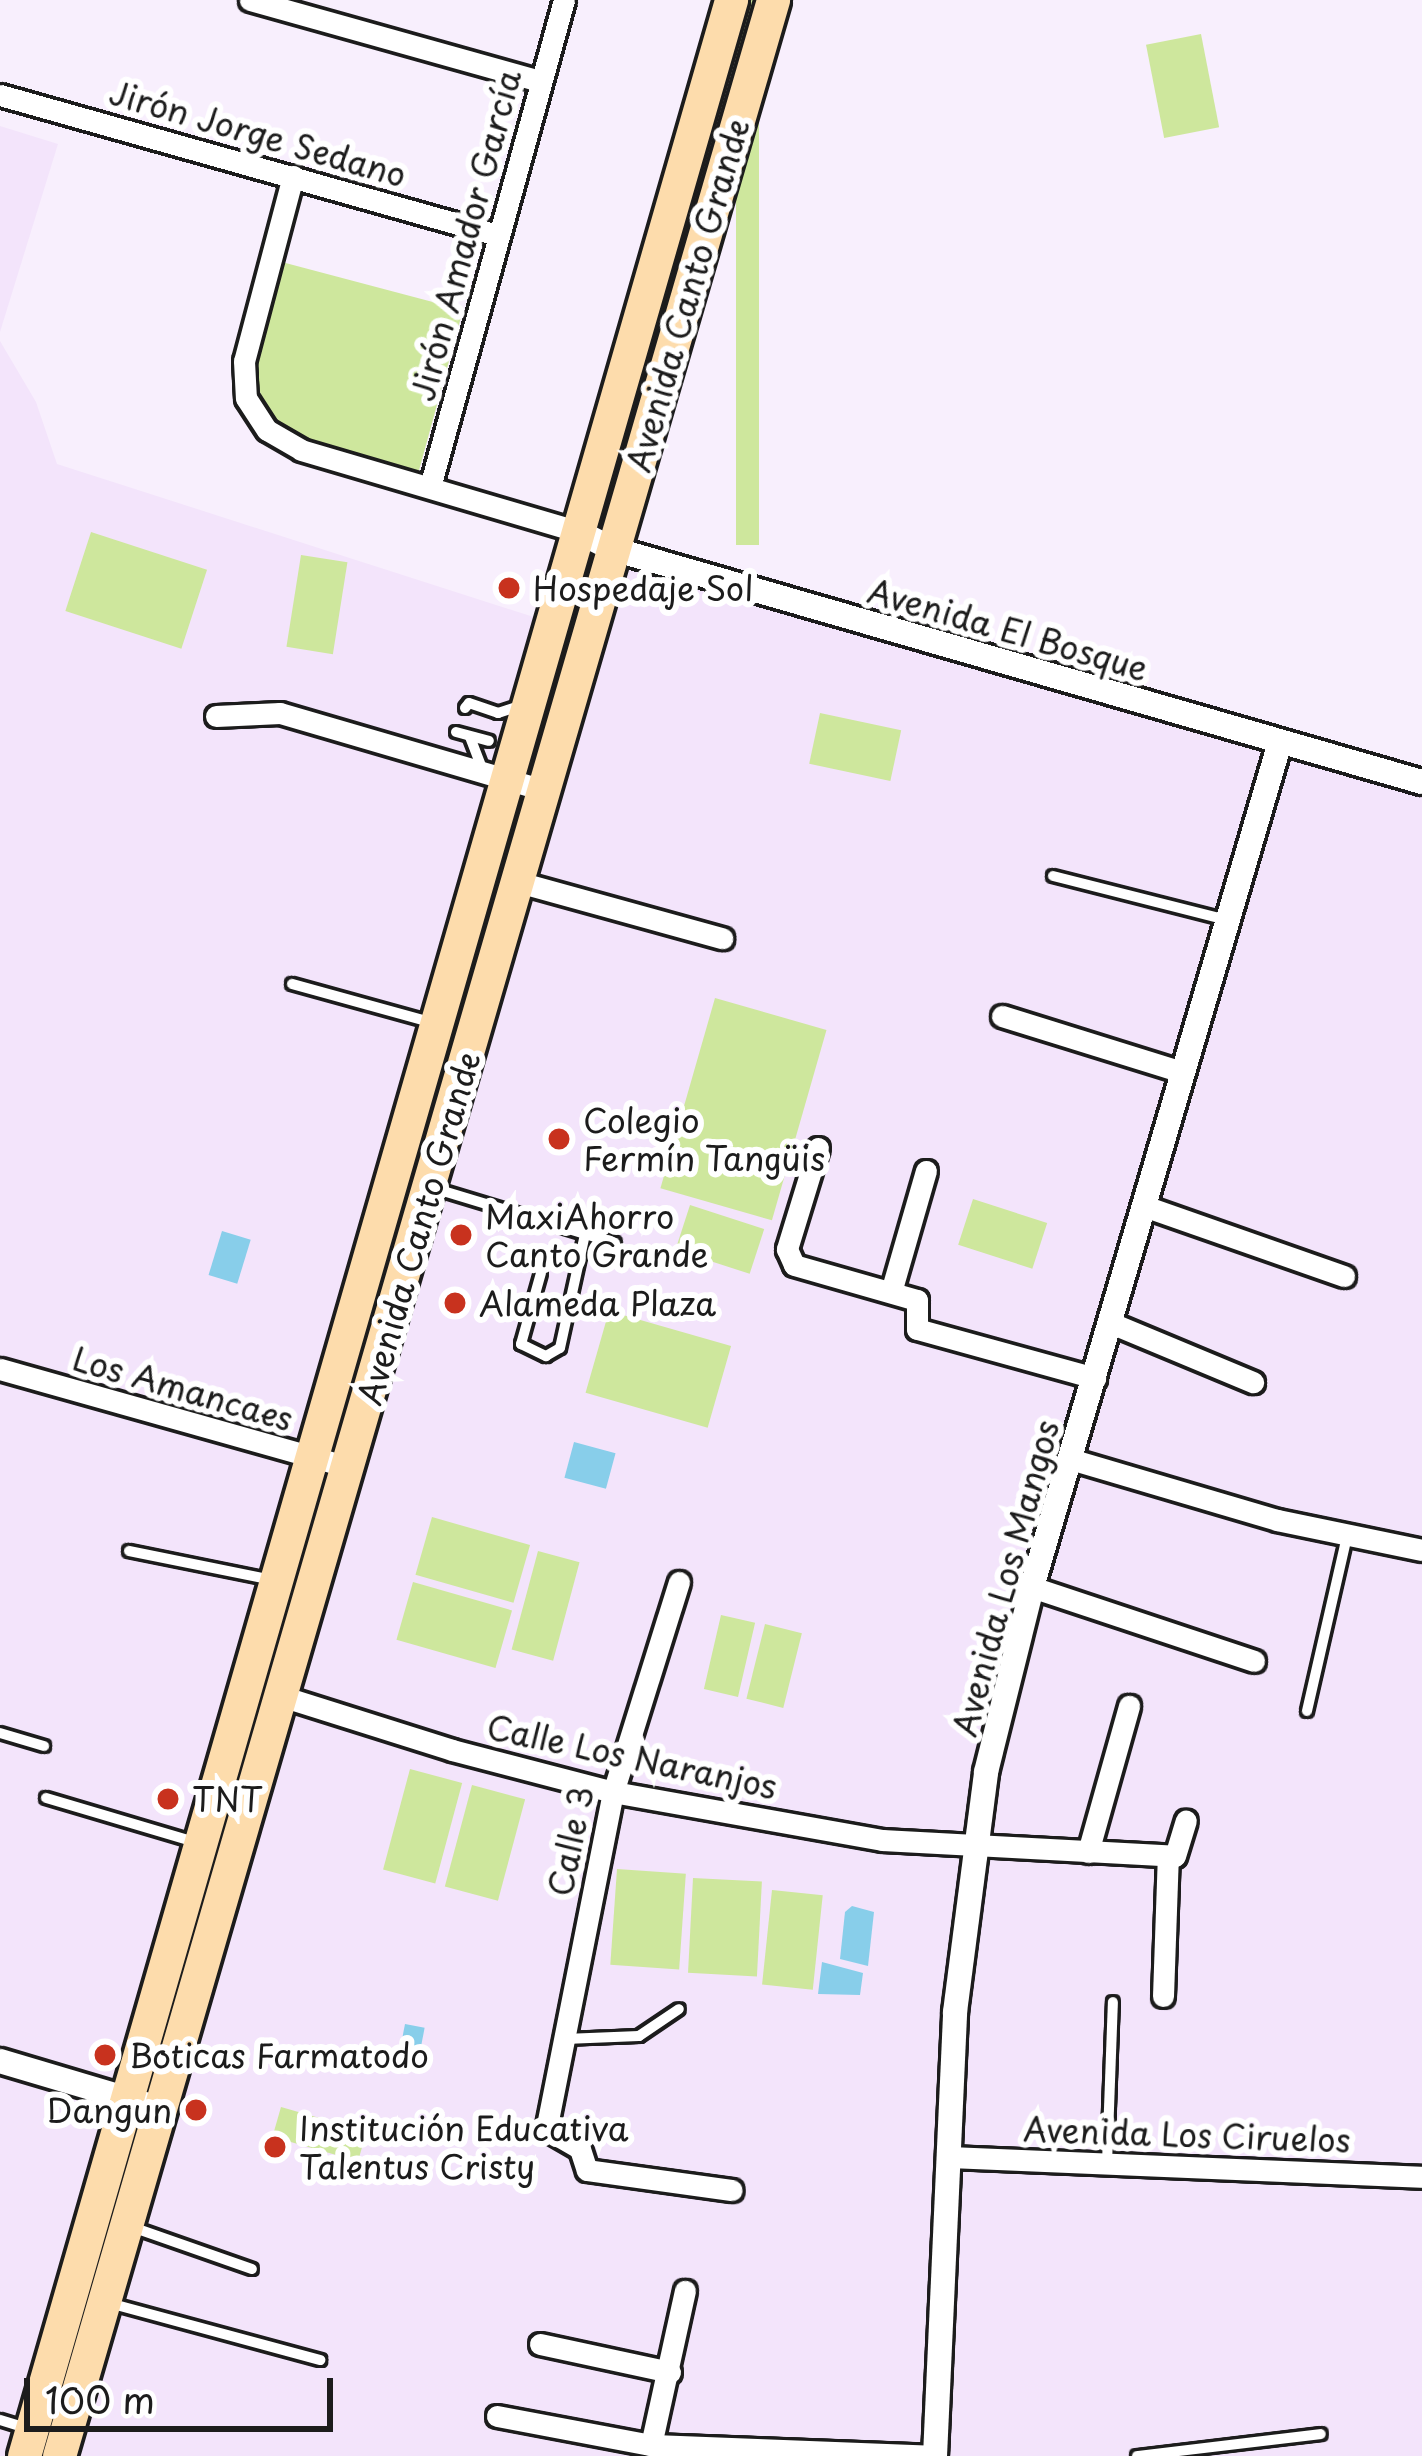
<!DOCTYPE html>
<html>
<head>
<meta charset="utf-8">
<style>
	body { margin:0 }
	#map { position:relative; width:1422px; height:2456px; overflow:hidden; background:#f8effd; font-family:"Playpen Sans",sans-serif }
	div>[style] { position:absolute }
	.built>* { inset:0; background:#f3e4fb }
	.green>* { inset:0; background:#cee79d; transform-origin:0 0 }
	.water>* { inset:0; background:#88ceea; transform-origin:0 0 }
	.roads { filter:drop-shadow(3px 0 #1c1c1c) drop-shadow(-3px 0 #1c1c1c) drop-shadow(0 3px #1c1c1c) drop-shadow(0 -3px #1c1c1c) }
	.service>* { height:10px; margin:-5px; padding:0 5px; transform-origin:5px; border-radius:5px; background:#fff }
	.minor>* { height:21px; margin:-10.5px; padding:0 10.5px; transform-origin:10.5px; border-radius:10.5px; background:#fff }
	.tertiary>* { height:24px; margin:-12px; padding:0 12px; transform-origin:12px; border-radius:12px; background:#fff }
	.primary>* { height:33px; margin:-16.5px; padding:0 16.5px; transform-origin:16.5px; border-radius:16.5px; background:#fddcac }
	.dots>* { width:33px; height:33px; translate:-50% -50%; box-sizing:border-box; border:6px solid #fff; border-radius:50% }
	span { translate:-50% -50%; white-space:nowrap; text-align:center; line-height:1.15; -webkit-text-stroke:12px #fff; paint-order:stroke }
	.street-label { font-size:33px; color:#1c1c1c }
	.poi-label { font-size:33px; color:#1c1c1c }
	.left { translate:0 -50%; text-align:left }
	.right { translate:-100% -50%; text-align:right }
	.scale { position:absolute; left:24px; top:2378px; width:309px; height:54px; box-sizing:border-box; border:6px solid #1c1c1c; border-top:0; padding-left:15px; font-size:36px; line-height:42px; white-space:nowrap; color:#1c1c1c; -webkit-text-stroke:9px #fff; paint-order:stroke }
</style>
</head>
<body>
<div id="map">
	<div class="built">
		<div style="clip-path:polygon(0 126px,58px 144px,0 332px)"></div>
		<div style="clip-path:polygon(0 341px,36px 402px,57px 464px,574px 630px,623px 560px,1422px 792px,1422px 2456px,0 2456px)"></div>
	</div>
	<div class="green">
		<div style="left:736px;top:0;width:23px;height:545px"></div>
		<div style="left:1201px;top:34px;width:95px;height:56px;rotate:79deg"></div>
		<div style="clip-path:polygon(278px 261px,463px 310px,418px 474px,309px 443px,275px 420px,264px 404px,250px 362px)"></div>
		<div style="left:91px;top:532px;width:122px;height:83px;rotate:18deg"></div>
		<div style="left:301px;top:555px;width:47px;height:93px;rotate:9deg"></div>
		<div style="clip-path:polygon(583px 556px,598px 563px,534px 774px,526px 770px)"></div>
		<div style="left:820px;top:713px;width:83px;height:52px;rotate:12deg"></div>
		<div style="left:513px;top:802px;width:12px;height:651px;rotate:14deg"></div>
		<div style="left:715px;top:998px;width:116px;height:198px;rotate:16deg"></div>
		<div style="left:973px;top:1199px;width:78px;height:48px;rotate:18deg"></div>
		<div style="left:690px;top:1205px;width:78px;height:47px;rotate:18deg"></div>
		<div style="left:609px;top:1311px;width:127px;height:85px;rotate:16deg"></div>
		<div style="left:432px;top:1517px;width:102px;height:60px;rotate:16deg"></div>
		<div style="left:538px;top:1551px;width:43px;height:102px;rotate:15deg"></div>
		<div style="left:413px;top:1582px;width:103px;height:60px;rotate:16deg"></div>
		<div style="left:721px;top:1615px;width:35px;height:76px;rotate:13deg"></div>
		<div style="left:765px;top:1624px;width:38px;height:77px;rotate:14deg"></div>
		<div style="left:410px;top:1769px;width:54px;height:104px;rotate:15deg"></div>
		<div style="left:472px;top:1785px;width:55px;height:105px;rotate:15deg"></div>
		<div style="left:617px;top:1869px;width:69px;height:96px;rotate:4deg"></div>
		<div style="left:693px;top:1878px;width:69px;height:95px;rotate:3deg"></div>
		<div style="left:772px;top:1890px;width:51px;height:95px;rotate:6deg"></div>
		<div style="left:281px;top:2107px;width:89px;height:31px;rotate:16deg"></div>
	</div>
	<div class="water">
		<div style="left:222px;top:1231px;width:30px;height:46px;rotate:17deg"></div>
		<div style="left:574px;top:1442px;width:43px;height:37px;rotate:15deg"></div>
		<div style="clip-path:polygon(852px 1906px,874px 1912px,868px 1966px,840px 1959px,845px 1912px)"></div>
		<div style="clip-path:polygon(822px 1962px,863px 1973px,860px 1995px,818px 1994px)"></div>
		<div style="left:405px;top:2024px;width:20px;height:32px;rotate:11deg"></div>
	</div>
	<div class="roads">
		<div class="service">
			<div style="left:465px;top:708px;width:6px;rotate:-51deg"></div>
			<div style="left:469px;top:703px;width:31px;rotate:19deg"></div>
			<div style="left:498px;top:713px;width:25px;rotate:-18deg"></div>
			<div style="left:456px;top:732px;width:34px;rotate:15deg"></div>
			<div style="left:470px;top:737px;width:36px;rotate:69deg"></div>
			<div style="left:1053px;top:876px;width:179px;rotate:14.2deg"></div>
			<div style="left:292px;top:984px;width:147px;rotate:15.4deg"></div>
			<div style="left:433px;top:1188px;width:190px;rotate:16.8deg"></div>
			<div style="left:541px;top:1273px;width:74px;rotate:105.7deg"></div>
			<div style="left:521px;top:1344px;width:28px;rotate:26deg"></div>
			<div style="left:546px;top:1356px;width:16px;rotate:-30deg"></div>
			<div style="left:560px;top:1348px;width:117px;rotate:-77.6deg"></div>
			<div style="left:129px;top:1551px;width:147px;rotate:11.4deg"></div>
			<div style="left:1307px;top:1711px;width:179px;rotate:-77.1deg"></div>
			<div style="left:0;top:1733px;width:46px;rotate:16.5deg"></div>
			<div style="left:46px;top:1798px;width:159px;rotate:16.5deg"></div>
			<div style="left:565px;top:2039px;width:74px;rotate:-2.3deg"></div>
			<div style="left:639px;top:2036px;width:48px;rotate:-34deg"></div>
			<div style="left:1107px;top:2163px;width:161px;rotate:-87.9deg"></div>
			<div style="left:132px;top:2227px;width:127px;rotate:19.3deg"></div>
			<div style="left:109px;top:2303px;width:219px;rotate:15.1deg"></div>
			<div style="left:0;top:2420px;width:27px;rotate:17deg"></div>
			<div style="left:1137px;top:2456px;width:185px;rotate:-6.8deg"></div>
		</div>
		<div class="minor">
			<div style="left:250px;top:0;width:301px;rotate:15.6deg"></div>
			<div style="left:0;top:95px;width:516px;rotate:15.73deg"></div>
			<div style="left:293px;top:176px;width:191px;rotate:104.8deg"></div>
			<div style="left:244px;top:361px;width:37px;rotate:87deg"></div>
			<div style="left:246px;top:398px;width:38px;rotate:57deg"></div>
			<div style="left:267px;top:430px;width:39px;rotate:30deg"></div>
			<div style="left:301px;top:450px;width:290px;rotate:16.4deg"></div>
			<div style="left:430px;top:487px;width:505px;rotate:-74.62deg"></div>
			<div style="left:216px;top:716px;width:64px;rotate:-2.7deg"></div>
			<div style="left:280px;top:713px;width:275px;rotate:16.3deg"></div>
			<div style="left:518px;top:882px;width:212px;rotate:15.4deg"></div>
			<div style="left:1002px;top:1016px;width:189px;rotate:17.3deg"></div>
			<div style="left:818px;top:1148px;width:106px;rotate:107.1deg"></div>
			<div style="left:787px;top:1249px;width:17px;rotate:66deg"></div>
			<div style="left:794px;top:1265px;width:128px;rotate:15.9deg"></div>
			<div style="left:917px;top:1300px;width:29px;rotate:90deg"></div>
			<div style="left:917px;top:1329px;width:185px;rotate:15.4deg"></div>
			<div style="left:1144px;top:1206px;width:212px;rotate:19.3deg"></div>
			<div style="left:891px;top:1292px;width:126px;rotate:-73.9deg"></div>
			<div style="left:1111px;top:1323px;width:154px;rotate:22.6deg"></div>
			<div style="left:0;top:1369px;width:362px;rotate:15.7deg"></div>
			<div style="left:1070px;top:1459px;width:216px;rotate:16.4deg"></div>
			<div style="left:1277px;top:1520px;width:148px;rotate:11.7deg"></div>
			<div style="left:679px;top:1582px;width:220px;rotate:107.4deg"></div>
			<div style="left:613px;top:1792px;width:344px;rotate:101.2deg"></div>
			<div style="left:546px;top:2129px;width:39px;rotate:30deg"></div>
			<div style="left:580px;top:2149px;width:22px;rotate:72deg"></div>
			<div style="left:587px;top:2170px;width:146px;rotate:7.9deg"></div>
			<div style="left:1032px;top:1587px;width:234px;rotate:18.4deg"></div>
			<div style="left:284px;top:1697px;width:176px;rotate:17.5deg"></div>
			<div style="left:452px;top:1750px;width:166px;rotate:14.6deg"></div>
			<div style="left:613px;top:1792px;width:273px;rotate:10.1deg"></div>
			<div style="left:882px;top:1840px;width:293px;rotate:3.1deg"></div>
			<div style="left:1175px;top:1856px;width:37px;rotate:-73deg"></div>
			<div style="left:1088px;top:1852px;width:152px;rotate:-74.3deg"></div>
			<div style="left:1163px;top:1996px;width:140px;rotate:-88deg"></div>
			<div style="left:948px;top:2157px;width:474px;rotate:2.4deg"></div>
			<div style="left:540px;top:2344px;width:133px;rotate:12.2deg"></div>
			<div style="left:497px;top:2416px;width:157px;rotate:10.7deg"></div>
			<div style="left:651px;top:2445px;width:283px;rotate:2.2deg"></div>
			<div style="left:651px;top:2445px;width:158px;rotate:-77.6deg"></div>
		</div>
		<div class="tertiary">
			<div style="left:579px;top:532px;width:38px;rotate:27deg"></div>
			<div style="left:613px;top:549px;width:842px;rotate:16.07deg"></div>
			<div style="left:0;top:2061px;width:169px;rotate:16.5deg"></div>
			<div style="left:935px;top:2456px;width:444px;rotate:-87.4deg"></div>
			<div style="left:955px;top:2012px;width:242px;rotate:-82.6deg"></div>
			<div style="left:986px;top:1772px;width:191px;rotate:-76deg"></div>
			<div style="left:1032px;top:1587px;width:881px;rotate:-73.64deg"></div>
		</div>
		<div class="primary">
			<div style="left:24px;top:2456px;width:2556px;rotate:-73.94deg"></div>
			<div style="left:59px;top:2456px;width:2558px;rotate:-73.79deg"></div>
		</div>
	</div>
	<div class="dots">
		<div style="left:509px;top:588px;background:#c8321e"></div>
		<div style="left:559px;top:1139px;background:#c8321e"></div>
		<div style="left:461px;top:1235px;background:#c8321e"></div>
		<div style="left:455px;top:1303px;background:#c8321e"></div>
		<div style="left:168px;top:1799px;background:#c8321e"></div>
		<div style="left:105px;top:2055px;background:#c8321e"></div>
		<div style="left:196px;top:2110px;background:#c8321e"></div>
		<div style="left:275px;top:2147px;background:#c8321e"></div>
	</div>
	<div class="street-label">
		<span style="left:258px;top:133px;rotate:16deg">Jirón Jorge Sedano</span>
		<span style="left:465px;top:235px;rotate:-75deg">Jirón Amador García</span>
		<span style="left:687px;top:295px;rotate:-74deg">Avenida Canto Grande</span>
		<span style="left:1008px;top:629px;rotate:16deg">Avenida El Bosque</span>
		<span style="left:418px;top:1228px;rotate:-74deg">Avenida Canto Grande</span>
		<span style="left:183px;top:1388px;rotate:16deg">Los Amancaes</span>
		<span style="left:1005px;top:1578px;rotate:-75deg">Avenida Los Mangos</span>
		<span style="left:632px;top:1756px;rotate:12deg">Calle Los Naranjos</span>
		<span style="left:570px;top:1841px;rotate:-78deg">Calle 3</span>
		<span style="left:1187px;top:2134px;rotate:2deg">Avenida Los Ciruelos</span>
	</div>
	<div class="poi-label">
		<span class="left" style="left:533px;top:588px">Hospedaje Sol</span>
		<span class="left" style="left:583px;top:1139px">Colegio<br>Fermín Tangüis</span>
		<span class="left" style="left:485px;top:1235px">MaxiAhorro<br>Canto Grande</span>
		<span class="left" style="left:479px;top:1303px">Alameda Plaza</span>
		<span class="left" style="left:192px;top:1799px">TNT</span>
		<span class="left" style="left:129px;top:2055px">Boticas Farmatodo</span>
		<span class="right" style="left:172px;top:2110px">Dangun</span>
		<span class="left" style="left:299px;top:2147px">Institución Educativa<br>Talentus Cristy</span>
	</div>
	<div class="scale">100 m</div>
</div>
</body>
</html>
